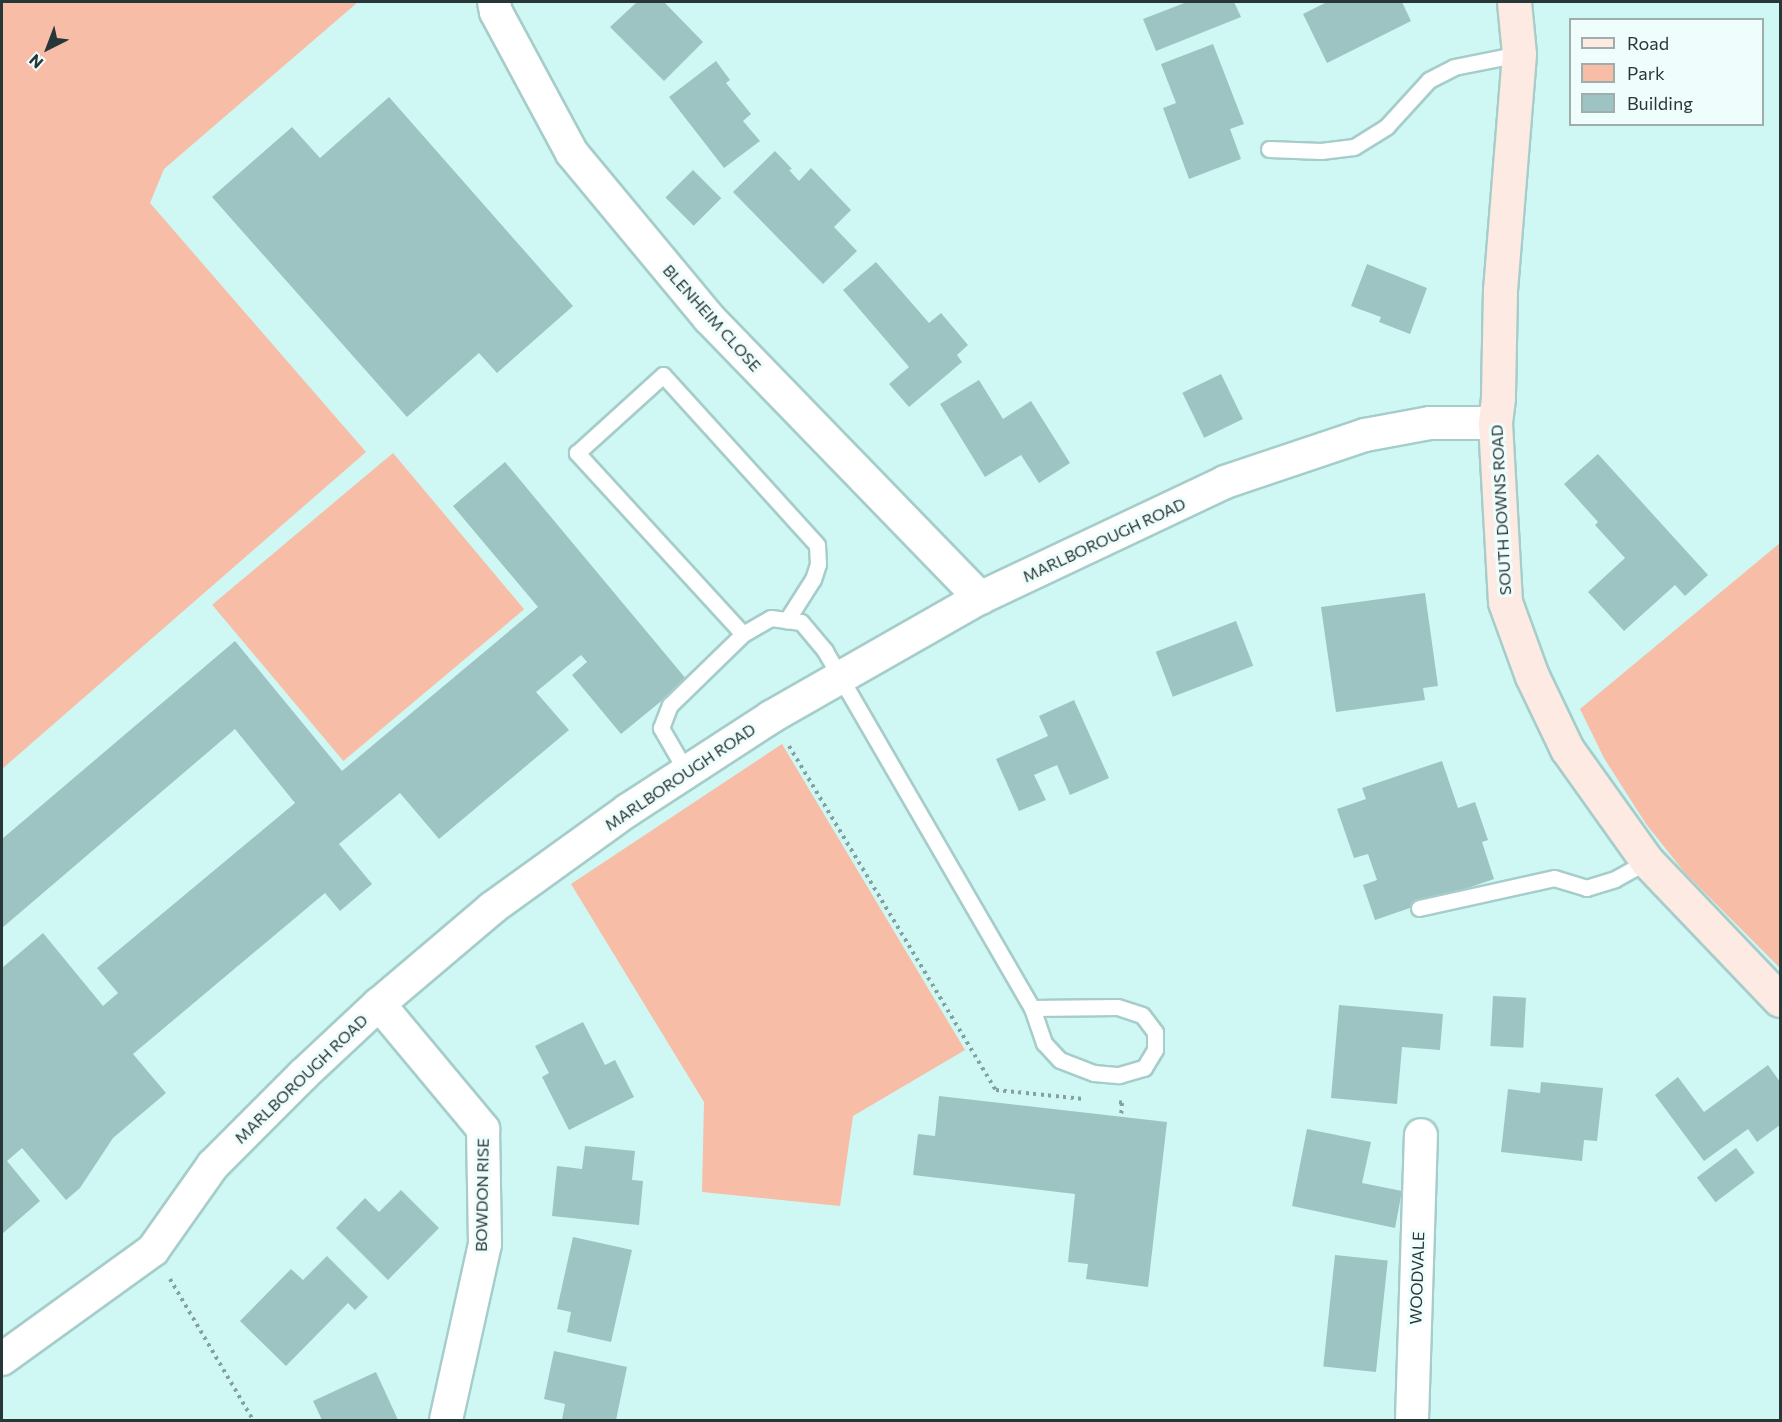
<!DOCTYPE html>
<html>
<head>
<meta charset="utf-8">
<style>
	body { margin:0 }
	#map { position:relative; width:1782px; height:1422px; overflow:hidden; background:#cff7f4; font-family:Commissioner,sans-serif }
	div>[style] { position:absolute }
	.green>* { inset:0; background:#f7bda6; transform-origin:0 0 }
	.building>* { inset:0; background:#9dc4c2; transform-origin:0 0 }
	.path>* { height:4px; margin-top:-2px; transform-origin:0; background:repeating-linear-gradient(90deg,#84a19f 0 3px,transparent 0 7.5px) }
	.roads { filter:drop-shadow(2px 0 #a6cdca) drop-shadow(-2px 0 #a6cdca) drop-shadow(0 2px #a6cdca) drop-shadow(0 -2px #a6cdca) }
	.lane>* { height:15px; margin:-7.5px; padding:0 7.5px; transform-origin:7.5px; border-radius:7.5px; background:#fff }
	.street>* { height:32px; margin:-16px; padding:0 16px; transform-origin:16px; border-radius:16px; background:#fff }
	.secondary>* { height:33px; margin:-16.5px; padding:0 16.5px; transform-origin:16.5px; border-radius:16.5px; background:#fceae3 }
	span { translate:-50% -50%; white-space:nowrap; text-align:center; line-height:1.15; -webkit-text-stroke:6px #effefd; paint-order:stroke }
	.street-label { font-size:16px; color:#273636 }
	.frame { position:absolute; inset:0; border:3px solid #273636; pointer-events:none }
	.legend { position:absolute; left:1569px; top:18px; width:195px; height:108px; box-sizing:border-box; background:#effefd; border:2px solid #9faead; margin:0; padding:8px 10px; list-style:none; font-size:18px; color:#273636 }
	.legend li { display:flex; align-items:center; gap:12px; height:30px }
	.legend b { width:30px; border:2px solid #9faead }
	.north { position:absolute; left:18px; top:18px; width:60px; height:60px; -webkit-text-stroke:4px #effefd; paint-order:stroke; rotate:222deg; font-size:16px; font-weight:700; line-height:24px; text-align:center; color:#273636 }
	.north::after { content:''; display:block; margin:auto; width:21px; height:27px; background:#273636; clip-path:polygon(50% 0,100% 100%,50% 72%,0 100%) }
</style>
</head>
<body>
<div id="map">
	<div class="green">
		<div style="clip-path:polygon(2px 2px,358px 2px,164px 169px,150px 203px,366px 452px,2px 769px)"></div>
		<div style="left:393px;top:453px;width:204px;height:236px;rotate:50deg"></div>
		<div style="clip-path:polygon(1780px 543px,1780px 968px,1685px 873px,1646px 824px,1604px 758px,1580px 709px)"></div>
		<div style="clip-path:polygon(782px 744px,965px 1050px,853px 1116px,840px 1206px,702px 1192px,704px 1102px,571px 884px)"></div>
	</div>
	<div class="building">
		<div style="clip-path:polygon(637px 2px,664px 2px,703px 42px,664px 81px,610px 27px)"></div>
		<div style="clip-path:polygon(1187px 2px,1234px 2px,1241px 17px,1156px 51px,1143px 19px)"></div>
		<div style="clip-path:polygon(1327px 2px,1402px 2px,1411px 21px,1327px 63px,1303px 14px)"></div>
		<div style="clip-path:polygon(1213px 44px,1244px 124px,1230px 129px,1241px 159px,1189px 179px,1163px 108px,1176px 103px,1161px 64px)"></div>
		<div style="clip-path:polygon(716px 61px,730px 80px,726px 83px,751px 114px,743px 121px,760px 141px,724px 168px,669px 97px)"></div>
		<div style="clip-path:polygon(389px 97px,573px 306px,497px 373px,479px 353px,407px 417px,212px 197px,292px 127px,320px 158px)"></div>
		<div style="clip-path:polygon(775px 151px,792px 169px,789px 170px,799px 181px,811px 168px,851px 210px,834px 227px,857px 251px,823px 284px,733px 192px)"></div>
		<div style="left:693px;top:170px;width:40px;height:39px;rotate:45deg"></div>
		<div style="clip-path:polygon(876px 262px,929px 323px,941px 313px,968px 345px,957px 355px,962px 362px,909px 407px,889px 384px,909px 367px,843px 290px)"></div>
		<div style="clip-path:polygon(1367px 264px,1427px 288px,1410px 334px,1379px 322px,1381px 317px,1351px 306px)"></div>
		<div style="left:1221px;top:374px;width:50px;height:43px;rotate:64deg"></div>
		<div style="clip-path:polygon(979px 380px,1003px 419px,1031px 401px,1070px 463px,1039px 483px,1021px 455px,985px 477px,940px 404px)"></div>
		<div style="clip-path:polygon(1598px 454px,1708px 575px,1685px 596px,1675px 585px,1624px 631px,1588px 592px,1625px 558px,1595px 525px,1598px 522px,1564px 484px)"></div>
		<div style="clip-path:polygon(505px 462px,687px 680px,621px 734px,572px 675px,587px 662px,581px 655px,536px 692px,569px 730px,439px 839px,400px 793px,339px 844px,372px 884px,340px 911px,325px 893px,133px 1054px,166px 1093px,113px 1138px,80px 1188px,66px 1200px,22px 1148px,7px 1161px,40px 1201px,2px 1234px,2px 968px,43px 933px,103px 1006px,118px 993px,97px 968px,295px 803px,235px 729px,2px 928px,2px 839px,235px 641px,342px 771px,538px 607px,453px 506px)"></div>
		<div style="clip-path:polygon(1425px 593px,1438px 686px,1423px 688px,1425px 700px,1336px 712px,1321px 607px)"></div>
		<div style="left:1236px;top:621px;width:48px;height:86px;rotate:69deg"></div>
		<div style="clip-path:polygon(1074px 700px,1109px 778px,1070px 795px,1057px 765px,1034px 775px,1046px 800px,1019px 811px,996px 759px,1048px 736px,1039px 716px)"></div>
		<div style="clip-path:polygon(1442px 761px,1458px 808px,1475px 802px,1488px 840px,1482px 842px,1494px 879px,1375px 920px,1363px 885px,1377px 880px,1368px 854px,1354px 858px,1337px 809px,1366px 799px,1362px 788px)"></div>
		<div style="left:1493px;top:996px;width:33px;height:50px;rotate:3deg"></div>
		<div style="clip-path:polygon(1339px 1005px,1443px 1014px,1440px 1050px,1402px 1047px,1397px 1104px,1331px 1098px)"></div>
		<div style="clip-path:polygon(583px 1022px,605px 1065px,615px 1060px,634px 1097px,569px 1130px,542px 1077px,549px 1073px,535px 1046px)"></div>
		<div style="clip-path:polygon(1768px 1065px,1780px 1082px,1780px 1125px,1757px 1142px,1748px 1129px,1704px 1161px,1655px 1095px,1678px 1077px,1704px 1112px)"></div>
		<div style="clip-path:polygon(1541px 1082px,1603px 1088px,1597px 1141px,1584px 1140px,1582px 1161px,1501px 1152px,1508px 1089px,1540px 1093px)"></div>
		<div style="clip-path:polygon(939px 1096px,1167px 1122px,1148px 1287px,1086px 1279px,1088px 1264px,1068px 1262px,1075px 1194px,913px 1175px,918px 1134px,935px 1136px)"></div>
		<div style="clip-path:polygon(1307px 1129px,1371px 1142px,1362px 1183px,1402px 1191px,1395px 1228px,1292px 1206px)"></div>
		<div style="clip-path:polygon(585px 1146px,635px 1151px,632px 1180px,643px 1181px,639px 1225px,552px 1216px,557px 1166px,582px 1169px)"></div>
		<div style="left:1736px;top:1148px;width:31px;height:49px;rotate:53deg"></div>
		<div style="clip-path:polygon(401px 1190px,439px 1228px,388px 1280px,336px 1228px,365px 1198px,379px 1212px)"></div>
		<div style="clip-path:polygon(573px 1237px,632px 1250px,611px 1342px,567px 1332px,571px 1312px,557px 1309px)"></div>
		<div style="left:1335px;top:1255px;width:53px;height:112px;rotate:6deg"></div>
		<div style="clip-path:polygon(327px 1256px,368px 1297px,355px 1310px,348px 1303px,286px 1366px,240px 1321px,291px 1269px,303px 1280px)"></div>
		<div style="clip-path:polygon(554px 1351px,627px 1367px,616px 1420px,562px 1420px,565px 1404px,544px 1399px)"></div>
		<div style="clip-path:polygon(376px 1372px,398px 1420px,322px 1420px,313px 1401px)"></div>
	</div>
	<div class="path">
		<div style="left:789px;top:746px;width:401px;rotate:59deg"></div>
		<div style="left:996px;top:1090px;width:88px;rotate:5.8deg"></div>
		<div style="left:1119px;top:1102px;width:3px;rotate:18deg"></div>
		<div style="left:1122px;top:1103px;width:14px;rotate:94deg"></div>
		<div style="left:170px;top:1279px;width:164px;rotate:59.5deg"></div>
	</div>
	<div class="roads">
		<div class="lane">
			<div style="left:1269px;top:149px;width:52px;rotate:2.2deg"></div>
			<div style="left:1321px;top:151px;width:33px;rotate:-7deg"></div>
			<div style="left:1354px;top:147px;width:39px;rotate:-32deg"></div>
			<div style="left:1387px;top:126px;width:62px;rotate:-47.6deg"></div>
			<div style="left:1429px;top:80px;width:28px;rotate:-27deg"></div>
			<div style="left:1454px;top:67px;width:66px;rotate:-11.3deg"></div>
			<div style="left:743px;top:634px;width:246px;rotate:-132.5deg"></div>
			<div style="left:577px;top:453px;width:116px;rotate:-42.2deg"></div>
			<div style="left:663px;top:375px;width:229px;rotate:47.8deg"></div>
			<div style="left:817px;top:545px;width:19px;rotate:87deg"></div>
			<div style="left:818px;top:564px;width:16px;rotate:108deg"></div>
			<div style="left:813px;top:579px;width:49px;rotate:122.4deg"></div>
			<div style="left:686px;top:771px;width:50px;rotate:-120.2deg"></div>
			<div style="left:661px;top:728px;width:25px;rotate:-69deg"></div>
			<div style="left:670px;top:705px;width:102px;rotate:-44.2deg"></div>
			<div style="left:743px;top:634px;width:32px;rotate:-30deg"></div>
			<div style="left:771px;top:618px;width:30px;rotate:8deg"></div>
			<div style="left:801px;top:622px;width:38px;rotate:50deg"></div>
			<div style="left:825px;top:651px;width:413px;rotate:59.9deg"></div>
			<div style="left:1032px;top:1008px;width:37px;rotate:71deg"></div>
			<div style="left:1044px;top:1043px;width:23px;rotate:47deg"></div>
			<div style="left:1060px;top:1060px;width:36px;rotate:21deg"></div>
			<div style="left:1094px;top:1073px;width:25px;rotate:5deg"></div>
			<div style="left:1119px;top:1075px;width:26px;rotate:-16deg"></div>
			<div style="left:1144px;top:1068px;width:21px;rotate:-59deg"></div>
			<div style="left:1155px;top:1050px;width:18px;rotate:-90deg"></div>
			<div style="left:1155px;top:1032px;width:21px;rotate:-127deg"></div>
			<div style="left:1142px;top:1015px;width:26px;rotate:-162deg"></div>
			<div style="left:1117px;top:1007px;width:85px;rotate:179.3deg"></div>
			<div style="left:1419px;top:908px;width:138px;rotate:-12.5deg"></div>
			<div style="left:1554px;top:878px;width:34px;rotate:17deg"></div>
			<div style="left:1586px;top:888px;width:30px;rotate:-17deg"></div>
			<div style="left:1615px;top:879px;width:37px;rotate:-29deg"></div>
		</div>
		<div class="street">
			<div style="left:494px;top:2px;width:10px;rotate:79deg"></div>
			<div style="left:496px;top:12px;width:160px;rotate:61.7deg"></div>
			<div style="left:572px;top:153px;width:214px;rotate:50.3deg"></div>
			<div style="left:709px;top:318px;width:390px;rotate:45.9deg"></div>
			<div style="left:379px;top:1004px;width:163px;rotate:50.2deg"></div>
			<div style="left:483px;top:1129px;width:115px;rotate:89deg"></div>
			<div style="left:485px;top:1244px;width:180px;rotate:102.5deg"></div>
			<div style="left:2px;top:1359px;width:186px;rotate:-35.8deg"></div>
			<div style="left:153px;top:1250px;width:104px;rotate:-54.8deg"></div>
			<div style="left:213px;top:1165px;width:127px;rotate:-45deg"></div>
			<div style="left:303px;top:1075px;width:104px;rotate:-43.1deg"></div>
			<div style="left:379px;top:1004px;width:148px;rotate:-40.3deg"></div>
			<div style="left:492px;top:908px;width:168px;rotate:-35.8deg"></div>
			<div style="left:628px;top:810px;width:171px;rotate:-33deg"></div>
			<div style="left:771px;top:717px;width:241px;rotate:-29.7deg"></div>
			<div style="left:980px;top:598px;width:271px;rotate:-25.3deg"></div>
			<div style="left:1225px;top:482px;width:148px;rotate:-18.6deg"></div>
			<div style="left:1365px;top:435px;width:66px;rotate:-10.5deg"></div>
			<div style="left:1430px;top:423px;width:65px"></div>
			<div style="left:1412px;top:1420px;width:285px;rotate:-88.2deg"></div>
		</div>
		<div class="secondary">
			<div style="left:1514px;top:2px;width:52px;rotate:84.5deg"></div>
			<div style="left:1519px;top:54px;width:237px;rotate:94.6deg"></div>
			<div style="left:1500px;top:290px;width:108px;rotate:91.1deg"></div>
			<div style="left:1498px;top:398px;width:25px;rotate:97deg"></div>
			<div style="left:1495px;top:423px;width:179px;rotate:86.8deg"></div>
			<div style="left:1505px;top:602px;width:79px;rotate:70deg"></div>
			<div style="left:1532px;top:676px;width:81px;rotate:64.4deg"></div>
			<div style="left:1567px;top:749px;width:138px;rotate:54.5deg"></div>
			<div style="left:1647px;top:861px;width:192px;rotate:46.3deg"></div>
		</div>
	</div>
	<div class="street-label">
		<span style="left:712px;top:318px;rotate:48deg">BLENHEIM CLOSE</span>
		<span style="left:1501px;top:510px;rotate:-93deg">SOUTH DOWNS ROAD</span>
		<span style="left:1104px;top:540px;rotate:-25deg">MARLBOROUGH ROAD</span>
		<span style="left:680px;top:777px;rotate:-34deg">MARLBOROUGH ROAD</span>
		<span style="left:301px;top:1079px;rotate:-44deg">MARLBOROUGH ROAD</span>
		<span style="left:482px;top:1195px;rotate:-89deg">BOWDON RISE</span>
		<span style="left:1417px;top:1278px;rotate:-88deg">WOODVALE</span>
	</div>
	<div class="frame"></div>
	<ul class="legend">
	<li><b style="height:8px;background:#fceae3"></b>Road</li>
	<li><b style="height:16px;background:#f7bda6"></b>Park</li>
	<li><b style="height:16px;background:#9dc4c2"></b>Building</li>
	</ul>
	<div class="north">N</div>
</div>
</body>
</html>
